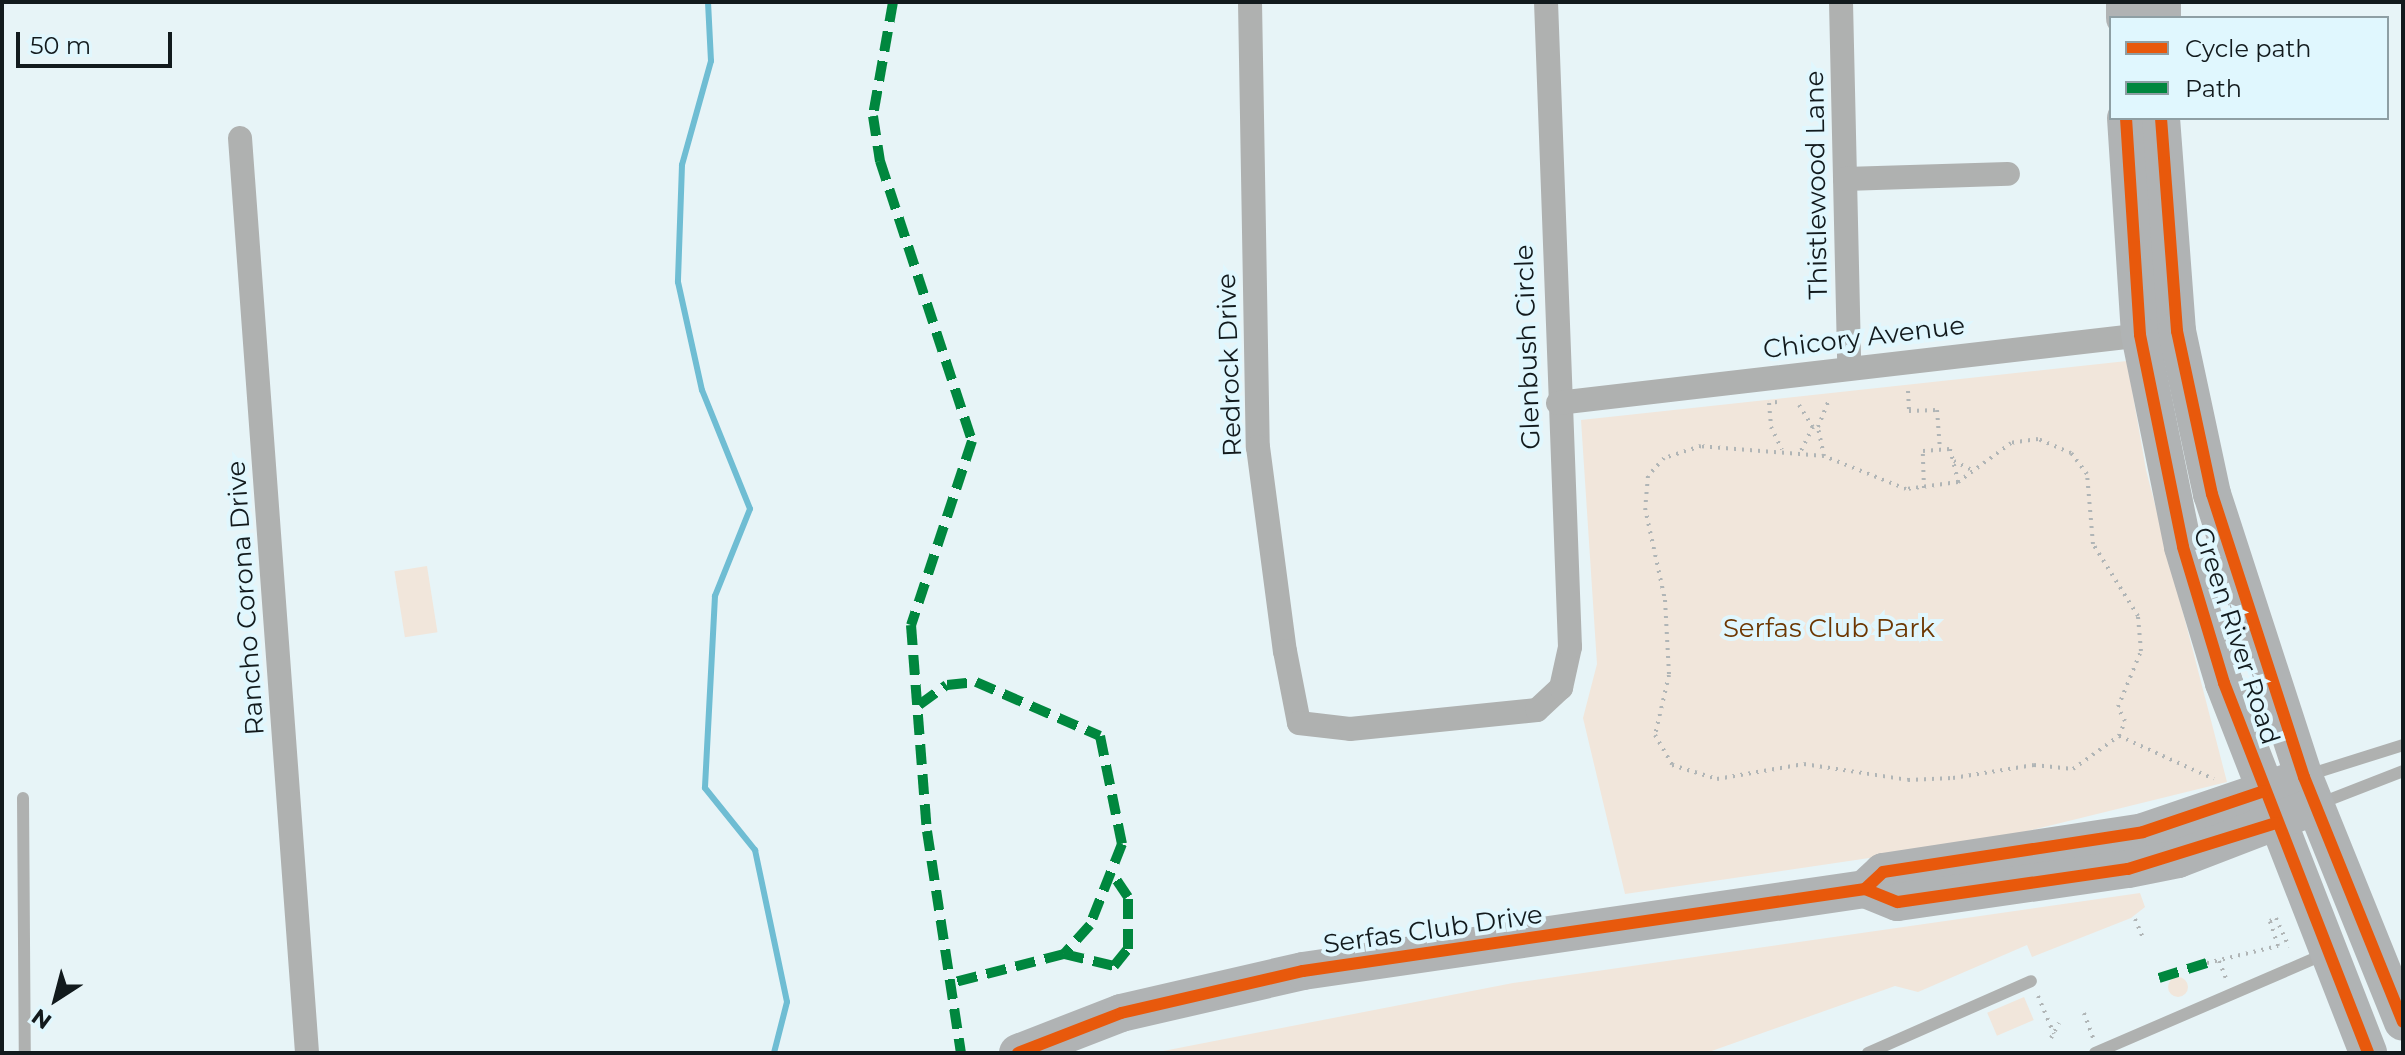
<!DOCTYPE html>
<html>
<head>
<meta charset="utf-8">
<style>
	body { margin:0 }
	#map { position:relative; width:2405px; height:1055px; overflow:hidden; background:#e7f4f7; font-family:Montserrat,sans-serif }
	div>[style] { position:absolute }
	.green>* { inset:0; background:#f1e6db; transform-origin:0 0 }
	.round { border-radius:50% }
	.stream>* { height:6px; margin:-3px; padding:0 3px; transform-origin:3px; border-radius:3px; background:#6fbdd3 }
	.path>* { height:4px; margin-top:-2px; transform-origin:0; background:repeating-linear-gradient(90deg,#b0b5b6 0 2px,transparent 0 8px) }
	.lane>* { height:12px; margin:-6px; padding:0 6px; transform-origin:6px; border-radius:6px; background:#afb1b0 }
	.street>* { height:24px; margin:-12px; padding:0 12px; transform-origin:12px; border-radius:12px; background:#afb1b0 }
	.primary>* { height:38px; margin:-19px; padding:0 19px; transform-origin:19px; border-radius:19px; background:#b0b3b4 }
	.quiet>* { height:10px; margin-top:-5px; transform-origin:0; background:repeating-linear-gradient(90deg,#00873e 0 20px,transparent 0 30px) }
	.cycleway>* { height:12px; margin:-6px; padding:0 6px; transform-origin:6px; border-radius:6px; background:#e8590c }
	span { translate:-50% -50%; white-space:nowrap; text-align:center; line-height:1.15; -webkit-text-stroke:8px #e0f7fe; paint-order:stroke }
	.street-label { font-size:26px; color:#121a1d }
	.park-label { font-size:26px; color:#6d3702 }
	.frame { position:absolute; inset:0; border:4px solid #121a1d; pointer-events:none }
	.legend { position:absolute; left:2109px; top:16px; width:280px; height:104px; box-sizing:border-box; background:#e0f7fe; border:2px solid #8e9fa4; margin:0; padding:10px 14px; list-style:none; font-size:24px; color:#121a1d }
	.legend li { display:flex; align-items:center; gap:16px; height:40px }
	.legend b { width:40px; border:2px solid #8e9fa4 }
	.north { position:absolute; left:16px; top:959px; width:80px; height:80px; -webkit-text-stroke:6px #e0f7fe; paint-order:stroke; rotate:216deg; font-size:22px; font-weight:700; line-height:32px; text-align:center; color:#121a1d }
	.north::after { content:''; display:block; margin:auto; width:28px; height:36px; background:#121a1d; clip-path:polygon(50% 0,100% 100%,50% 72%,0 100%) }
	.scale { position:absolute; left:16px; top:32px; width:156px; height:36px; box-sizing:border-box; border:4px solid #121a1d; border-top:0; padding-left:10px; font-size:24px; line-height:28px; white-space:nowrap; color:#121a1d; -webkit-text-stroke:6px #e0f7fe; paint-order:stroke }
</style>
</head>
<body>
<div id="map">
	<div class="green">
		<div style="clip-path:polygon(2127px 361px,2146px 470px,2227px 782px,1991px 840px,1625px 894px,1583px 718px,1597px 664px,1581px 420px)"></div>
		<div style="left:427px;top:566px;width:67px;height:33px;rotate:81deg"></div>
		<div style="clip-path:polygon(2140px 893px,2145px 907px,2131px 918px,2032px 957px,2027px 945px,1918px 992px,1895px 986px,1706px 1053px,1153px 1053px,1513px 983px)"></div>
		<div class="round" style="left:2168px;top:977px;width:20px;height:20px"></div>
		<div style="left:2024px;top:997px;width:25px;height:40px;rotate:67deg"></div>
	</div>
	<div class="stream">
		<div style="left:708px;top:2px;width:59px;rotate:87.1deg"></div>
		<div style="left:711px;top:61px;width:108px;rotate:105.6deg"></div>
		<div style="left:682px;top:165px;width:117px;rotate:92deg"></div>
		<div style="left:678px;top:282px;width:111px;rotate:77.5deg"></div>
		<div style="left:702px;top:390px;width:128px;rotate:68deg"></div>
		<div style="left:750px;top:509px;width:94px;rotate:111.9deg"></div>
		<div style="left:715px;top:596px;width:192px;rotate:93deg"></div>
		<div style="left:705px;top:788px;width:80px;rotate:51.1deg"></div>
		<div style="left:755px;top:850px;width:155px;rotate:78.1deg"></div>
		<div style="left:787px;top:1002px;width:53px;rotate:104.3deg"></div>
	</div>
	<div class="path">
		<div style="left:1908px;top:391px;width:20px;rotate:87deg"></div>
		<div style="left:1909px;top:411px;width:28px;rotate:-2deg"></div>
		<div style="left:1937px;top:410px;width:40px;rotate:85.7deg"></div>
		<div style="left:1777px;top:402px;width:8px;rotate:173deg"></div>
		<div style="left:1769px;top:403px;width:24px;rotate:85deg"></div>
		<div style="left:1771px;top:427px;width:25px;rotate:64deg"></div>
		<div style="left:1799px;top:405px;width:26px;rotate:58deg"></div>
		<div style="left:1813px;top:427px;width:28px;rotate:117deg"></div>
		<div style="left:1824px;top:456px;width:123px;rotate:-175.4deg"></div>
		<div style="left:1701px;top:446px;width:39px;rotate:162deg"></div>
		<div style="left:1664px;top:458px;width:24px;rotate:132deg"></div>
		<div style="left:1648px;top:476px;width:32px;rotate:95deg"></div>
		<div style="left:1645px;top:508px;width:94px;rotate:77.7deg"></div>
		<div style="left:1665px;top:600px;width:75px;rotate:86.9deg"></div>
		<div style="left:1669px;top:675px;width:62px;rotate:103.1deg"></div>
		<div style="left:1655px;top:735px;width:34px;rotate:60deg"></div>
		<div style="left:1672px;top:765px;width:47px;rotate:17.3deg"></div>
		<div style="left:1717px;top:779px;width:88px;rotate:-9.8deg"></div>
		<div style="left:1804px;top:764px;width:105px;rotate:8.7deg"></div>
		<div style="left:1908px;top:780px;width:45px;rotate:-2.5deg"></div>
		<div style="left:1953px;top:778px;width:82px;rotate:-9.1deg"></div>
		<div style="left:2034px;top:765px;width:39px;rotate:6deg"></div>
		<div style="left:2073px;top:769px;width:57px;rotate:-35.7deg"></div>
		<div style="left:2119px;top:736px;width:16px;rotate:-68deg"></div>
		<div style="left:2125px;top:721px;width:16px;rotate:-117deg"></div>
		<div style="left:2118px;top:707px;width:61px;rotate:-67.7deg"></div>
		<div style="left:2141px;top:651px;width:35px;rotate:-95deg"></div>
		<div style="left:2138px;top:616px;width:85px;rotate:-122deg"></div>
		<div style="left:2093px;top:544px;width:70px;rotate:-94.9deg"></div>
		<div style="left:2087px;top:474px;width:26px;rotate:-127deg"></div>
		<div style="left:2071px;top:453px;width:36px;rotate:-157deg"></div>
		<div style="left:2038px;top:439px;width:27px;rotate:172deg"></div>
		<div style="left:2011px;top:443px;width:66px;rotate:143.7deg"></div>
		<div style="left:1958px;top:482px;width:52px;rotate:172.3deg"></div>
		<div style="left:1906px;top:489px;width:88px;rotate:-158.1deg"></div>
		<div style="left:1824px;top:456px;width:30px;rotate:-102deg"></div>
		<div style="left:1818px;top:427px;width:27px;rotate:-68deg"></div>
		<div style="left:1954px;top:461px;width:22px;rotate:27deg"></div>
		<div style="left:1924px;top:488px;width:37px;rotate:-92deg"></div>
		<div style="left:1923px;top:451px;width:27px;rotate:-4deg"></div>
		<div style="left:1950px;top:449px;width:34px;rotate:76deg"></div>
		<div style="left:2119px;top:736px;width:104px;rotate:24.4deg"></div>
		<div style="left:2135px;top:919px;width:23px;rotate:67deg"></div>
		<div style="left:2219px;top:961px;width:22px;rotate:68deg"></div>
		<div style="left:2207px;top:963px;width:73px;rotate:-13.5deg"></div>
		<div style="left:2278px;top:946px;width:26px;rotate:-108deg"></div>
		<div style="left:2270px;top:921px;width:7px;rotate:-27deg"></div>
		<div style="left:2276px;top:918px;width:32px;rotate:66deg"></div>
		<div style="left:2038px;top:996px;width:41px;rotate:67.2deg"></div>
		<div style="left:2084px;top:1013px;width:29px;rotate:70deg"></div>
		<div style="left:2051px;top:1038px;width:17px;rotate:-62deg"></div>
	</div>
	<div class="lane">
		<div style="left:2308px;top:775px;width:100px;rotate:-17.5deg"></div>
		<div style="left:23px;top:798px;width:255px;rotate:89.6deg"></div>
		<div style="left:2321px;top:803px;width:88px;rotate:-21.3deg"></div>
		<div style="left:1868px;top:1053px;width:178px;rotate:-23.8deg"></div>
		<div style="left:2095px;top:1053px;width:250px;rotate:-23.3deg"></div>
	</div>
	<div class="street">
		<div style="left:1250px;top:2px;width:445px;rotate:89deg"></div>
		<div style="left:1258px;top:447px;width:206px;rotate:82.5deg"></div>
		<div style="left:1285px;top:651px;width:73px;rotate:79deg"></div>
		<div style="left:1299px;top:723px;width:51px;rotate:6.7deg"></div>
		<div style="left:1350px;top:729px;width:188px;rotate:-5.8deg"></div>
		<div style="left:1537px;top:710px;width:33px;rotate:-43deg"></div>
		<div style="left:1561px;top:688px;width:42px;rotate:-77.6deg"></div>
		<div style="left:1570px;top:647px;width:645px;rotate:-92.13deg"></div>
		<div style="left:1841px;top:2px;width:365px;rotate:88.7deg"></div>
		<div style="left:240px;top:138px;width:917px;rotate:85.81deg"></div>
		<div style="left:1845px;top:179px;width:163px;rotate:-1.8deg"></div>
		<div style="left:1558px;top:403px;width:598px;rotate:-6.63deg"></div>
	</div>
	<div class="primary">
		<div style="left:2125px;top:18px;width:16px;rotate:-90deg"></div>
		<div style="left:2162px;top:18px;width:16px;rotate:-90deg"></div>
		<div style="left:2126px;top:118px;width:217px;rotate:86.3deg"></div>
		<div style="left:2140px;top:335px;width:216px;rotate:78.5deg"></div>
		<div style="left:2183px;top:547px;width:142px;rotate:73.2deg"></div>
		<div style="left:2224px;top:683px;width:397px;rotate:68.7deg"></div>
		<div style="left:2161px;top:118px;width:214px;rotate:85.7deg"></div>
		<div style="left:2177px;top:331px;width:167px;rotate:77.9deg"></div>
		<div style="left:2212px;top:494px;width:298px;rotate:72deg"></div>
		<div style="left:2304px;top:777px;width:264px;rotate:68deg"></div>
		<div style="left:1865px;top:889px;width:25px;rotate:-43deg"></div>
		<div style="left:1883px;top:872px;width:263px;rotate:-8.7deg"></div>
		<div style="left:2143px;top:832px;width:152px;rotate:-18.8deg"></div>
		<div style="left:1018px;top:1053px;width:110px;rotate:-21.2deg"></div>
		<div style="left:1121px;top:1013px;width:187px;rotate:-13deg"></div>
		<div style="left:1303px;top:971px;width:568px;rotate:-8.3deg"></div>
		<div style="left:1865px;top:889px;width:35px;rotate:22deg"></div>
		<div style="left:1898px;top:902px;width:232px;rotate:-8.2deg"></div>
		<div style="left:2128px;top:869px;width:51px;rotate:-11.3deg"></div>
		<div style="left:2178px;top:859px;width:147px;rotate:-21.1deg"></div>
	</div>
	<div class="quiet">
		<div style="left:893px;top:2px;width:116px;rotate:100deg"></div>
		<div style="left:873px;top:116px;width:46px;rotate:81.2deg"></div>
		<div style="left:880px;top:161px;width:295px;rotate:71.8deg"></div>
		<div style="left:972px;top:441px;width:194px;rotate:108.3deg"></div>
		<div style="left:911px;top:625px;width:207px;rotate:85.6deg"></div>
		<div style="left:927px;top:831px;width:225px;rotate:81.3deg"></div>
		<div style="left:919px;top:705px;width:34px;rotate:-36deg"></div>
		<div style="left:947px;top:685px;width:29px;rotate:-6deg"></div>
		<div style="left:976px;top:682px;width:135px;rotate:23.5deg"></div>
		<div style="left:1100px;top:736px;width:110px;rotate:78.5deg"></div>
		<div style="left:1122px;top:844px;width:87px;rotate:111.6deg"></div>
		<div style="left:1090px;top:925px;width:39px;rotate:132deg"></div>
		<div style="left:1064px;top:954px;width:117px;rotate:165.6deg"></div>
		<div style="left:1064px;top:954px;width:51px;rotate:13.5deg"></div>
		<div style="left:1114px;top:966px;width:22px;rotate:-51deg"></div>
		<div style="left:1128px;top:949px;width:52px;rotate:-90deg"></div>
		<div style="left:1128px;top:897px;width:25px;rotate:-124deg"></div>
		<div style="left:2159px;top:978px;width:50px;rotate:-17.4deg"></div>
	</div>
	<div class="cycleway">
		<div style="left:2126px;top:118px;width:217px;rotate:86.3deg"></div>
		<div style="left:2140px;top:335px;width:216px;rotate:78.5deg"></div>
		<div style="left:2183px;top:547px;width:142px;rotate:73.2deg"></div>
		<div style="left:2224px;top:683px;width:397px;rotate:68.7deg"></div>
		<div style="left:2161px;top:118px;width:214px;rotate:85.7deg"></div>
		<div style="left:2177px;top:331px;width:167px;rotate:77.9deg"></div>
		<div style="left:2212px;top:494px;width:298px;rotate:72deg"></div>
		<div style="left:2304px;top:777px;width:264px;rotate:68deg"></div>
		<div style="left:1865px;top:889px;width:25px;rotate:-43deg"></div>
		<div style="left:1883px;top:872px;width:263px;rotate:-8.7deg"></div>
		<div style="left:2143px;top:832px;width:128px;rotate:-18.7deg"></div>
		<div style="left:1018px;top:1053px;width:110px;rotate:-21.2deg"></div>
		<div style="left:1121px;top:1013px;width:187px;rotate:-13deg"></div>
		<div style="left:1303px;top:971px;width:568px;rotate:-8.3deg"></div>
		<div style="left:1865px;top:889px;width:35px;rotate:22deg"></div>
		<div style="left:1898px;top:902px;width:232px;rotate:-8.2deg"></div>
		<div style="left:2128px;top:869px;width:155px;rotate:-17.3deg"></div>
	</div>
	<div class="street-label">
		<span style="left:1817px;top:185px;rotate:-91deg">Thistlewood Lane</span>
		<span style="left:1864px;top:338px;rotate:-7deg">Chicory Avenue</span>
		<span style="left:1528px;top:347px;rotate:-92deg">Glenbush Circle</span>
		<span style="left:1230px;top:365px;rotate:-92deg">Redrock Drive</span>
		<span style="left:246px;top:598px;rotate:-94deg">Rancho Corona Drive</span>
		<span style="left:2236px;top:636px;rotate:72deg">Green River Road</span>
		<span style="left:1433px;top:930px;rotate:-8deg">Serfas Club Drive</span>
	</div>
	<div class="park-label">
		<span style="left:1829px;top:629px">Serfas Club Park</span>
	</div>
	<div class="frame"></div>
	<ul class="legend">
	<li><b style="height:10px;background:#e8590c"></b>Cycle path</li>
	<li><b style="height:10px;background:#00873e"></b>Path</li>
	</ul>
	<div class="north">N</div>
	<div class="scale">50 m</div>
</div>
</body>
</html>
